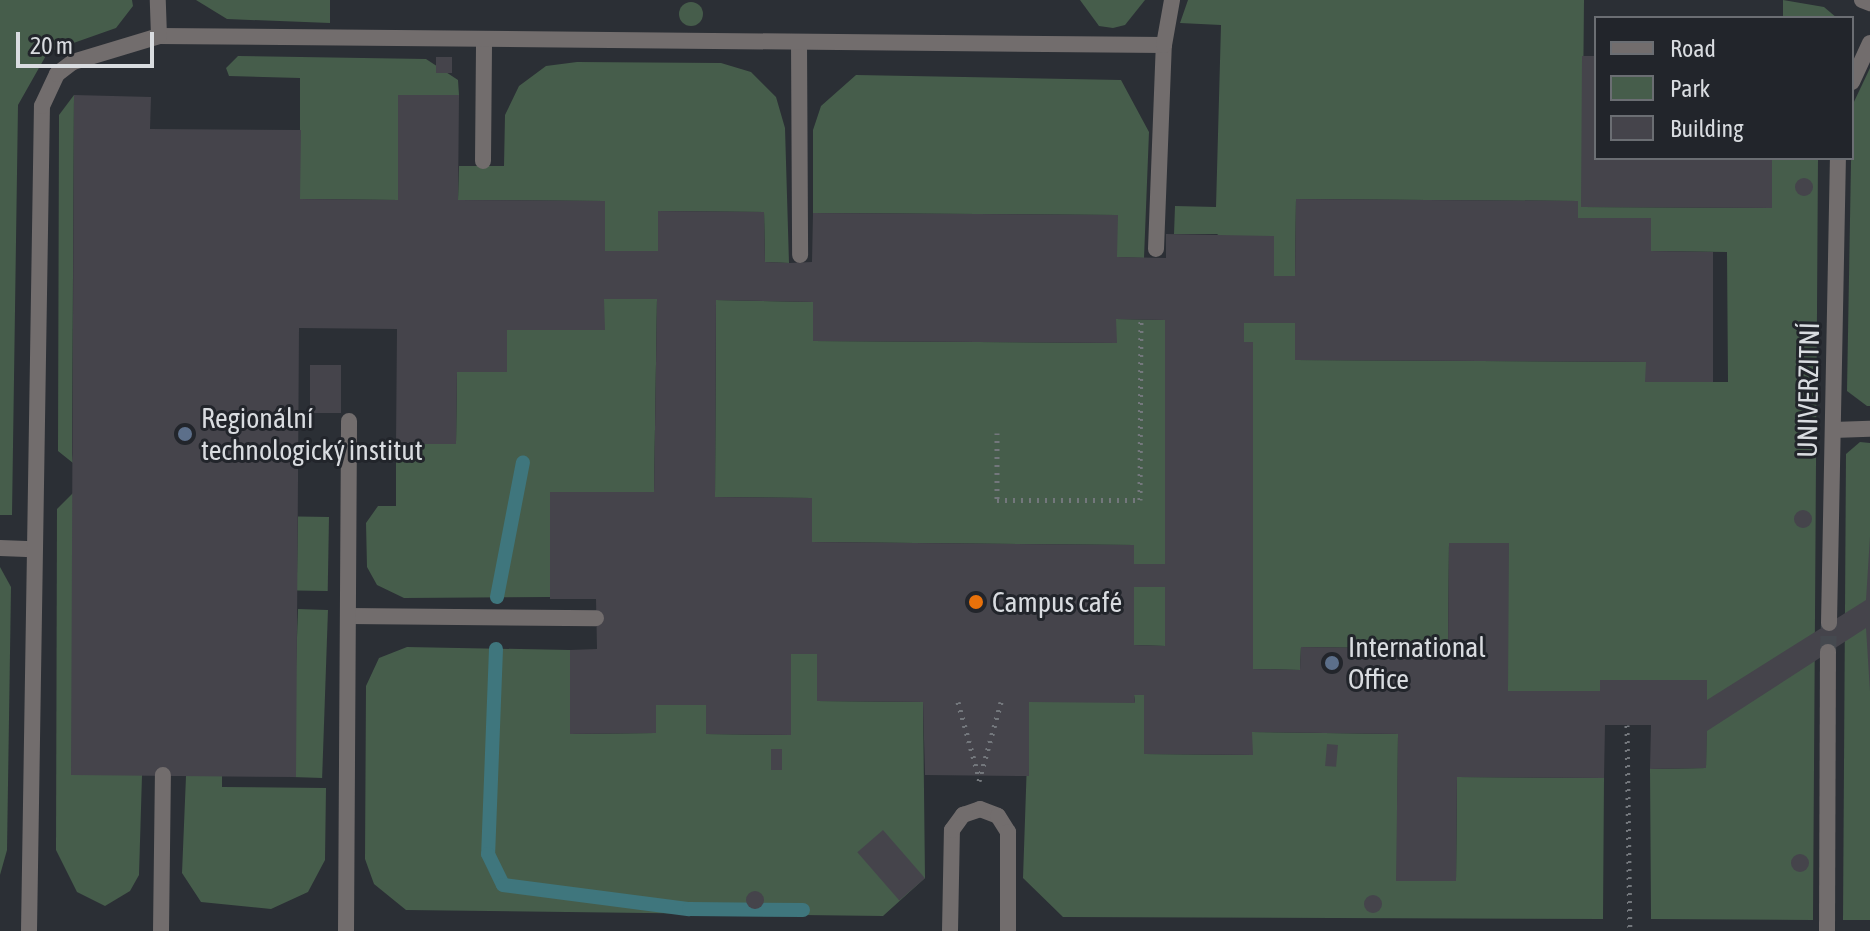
<!DOCTYPE html>
<html>
<head>
<meta charset="utf-8">
<style>
	body { margin:0 }
	#map { position:relative; width:1870px; height:931px; overflow:hidden; background:#2b2f35; font-family:"Asap Condensed",sans-serif }
	div>[style] { position:absolute }
	.green>* { inset:0; background:#465d4b; transform-origin:0 0 }
	.round { border-radius:50% }
	.stream>* { height:14px; margin:-7px; padding:0 7px; transform-origin:7px; border-radius:7px; background:#3f767d }
	.building>* { inset:0; background:#45444b; transform-origin:0 0 }
	.minor-tunnel>* { height:16px; margin-top:-8px; transform-origin:0; background:repeating-linear-gradient(90deg,#45494f 0 16px,transparent 0 24px) }
	.path>* { height:5px; margin-top:-2.5px; transform-origin:0; background:repeating-linear-gradient(90deg,#73777c 0 2px,transparent 0 8px) }
	.service>* { height:16px; margin:-8px; padding:0 8px; transform-origin:8px; border-radius:8px; background:#726d6d }
	.minor>* { height:16px; margin:-8px; padding:0 8px; transform-origin:8px; border-radius:8px; background:#726d6d }
	.dots>* { width:22px; height:22px; translate:-50% -50%; box-sizing:border-box; border:4px solid #22252b; border-radius:50% }
	span { translate:-50% -50%; white-space:nowrap; text-align:center; line-height:1.15; -webkit-text-stroke:6px #22252b; paint-order:stroke }
	.street-label { font-size:28px; color:#d9dce0 }
	.poi-label { font-size:28px; color:#d9dce0 }
	.left { translate:0 -50%; text-align:left }
	.legend { position:absolute; left:1594px; top:16px; width:260px; height:144px; box-sizing:border-box; background:#22252b; border:2px solid #6b6e73; margin:0; padding:10px 14px; list-style:none; font-size:24px; color:#d9dce0 }
	.legend li { display:flex; align-items:center; gap:16px; height:40px }
	.legend b { width:40px; border:2px solid #6b6e73 }
	.scale { position:absolute; left:16px; top:32px; width:138px; height:36px; box-sizing:border-box; border:4px solid #d9dce0; border-top:0; padding-left:10px; font-size:24px; line-height:28px; white-space:nowrap; color:#d9dce0; -webkit-text-stroke:6px #22252b; paint-order:stroke }
</style>
</head>
<body>
<div id="map">
	<div class="green">
		<div style="clip-path:polygon(0 0,132px 0,133px 6px,116px 28px,48px 52px,18px 105px,12px 515px,0 515px)"></div>
		<div style="clip-path:polygon(196px 0,330px 0,330px 23px,227px 19px)"></div>
		<div style="clip-path:polygon(1080px 0,1145px 0,1125px 25px,1113px 28px,1099px 26px)"></div>
		<div style="clip-path:polygon(1188px 0,1584px 0,1582px 207px,1771px 208px,1772px 158px,1818px 158px,1813px 920px,1651px 919px,1650px 769px,1706px 768px,1707px 681px,1601px 680px,1600px 691px,1508px 691px,1449px 543px,1448px 649px,1301px 647px,1300px 670px,1253px 669px,1253px 343px,1244px 342px,1244px 323px,1295px 323px,1295px 360px,1646px 362px,1646px 382px,1728px 382px,1727px 252px,1651px 251px,1651px 219px,1578px 218px,1578px 201px,1296px 199px,1295px 276px,1274px 276px,1217px 234px,1174px 234px,1175px 206px,1216px 207px,1221px 25px,1180px 23px)"></div>
		<div style="clip-path:polygon(1783px 0,1824px 7px,1837px 18px,1783px 18px)"></div>
		<div class="round" style="left:679px;top:2px;width:24px;height:24px"></div>
		<div style="clip-path:polygon(238px 56px,426px 59px,458px 80px,459px 95px,398px 95px,398px 200px,300px 199px,300px 78px,229px 76px,226px 68px)"></div>
		<div style="clip-path:polygon(577px 62px,721px 63px,751px 72px,776px 97px,785px 128px,789px 263px,765px 262px,764px 212px,659px 211px,658px 251px,605px 251px,605px 201px,458px 200px,459px 166px,504px 166px,505px 115px,519px 86px,546px 66px)"></div>
		<div style="clip-path:polygon(1870px 68px,1870px 406px,1867px 406px,1847px 391px,1852px 106px)"></div>
		<div style="clip-path:polygon(856px 75px,1121px 80px,1149px 132px,1144px 258px,1117px 257px,1117px 215px,813px 213px,813px 130px,821px 106px)"></div>
		<div style="clip-path:polygon(74px 95px,72px 454px,73px 463px,58px 451px,59px 115px)"></div>
		<div style="clip-path:polygon(604px 299px,657px 299px,654px 492px,550px 597px,404px 598px,377px 585px,367px 567px,366px 523px,378px 506px,396px 506px,396px 444px,456px 443px,457px 372px,507px 372px,507px 330px,604px 330px)"></div>
		<div style="clip-path:polygon(716px 300px,813px 302px,813px 341px,1116px 343px,1116px 319px,1165px 320px,1165px 646px,1134px 645px,1134px 545px,812px 542px,812px 498px,715px 497px)"></div>
		<div style="clip-path:polygon(1860px 442px,1870px 443px,1870px 920px,1843px 920px,1846px 454px)"></div>
		<div style="clip-path:polygon(73px 493px,142px 775px,139px 875px,130px 891px,105px 906px,77px 892px,56px 850px,57px 509px)"></div>
		<div style="left:329px;top:517px;width:74px;height:31px;rotate:91deg"></div>
		<div style="clip-path:polygon(0 567px,11px 587px,7px 850px,0 875px)"></div>
		<div style="left:298px;top:609px;width:30px;height:168px;rotate:2deg"></div>
		<div style="clip-path:polygon(407px 647px,570px 650px,571px 734px,655px 733px,656px 705px,706px 705px,706px 734px,791px 735px,791px 654px,817px 654px,817px 701px,923px 702px,925px 878px,883px 916px,406px 910px,374px 884px,365px 859px,366px 686px,379px 658px)"></div>
		<div style="clip-path:polygon(1134px 695px,1144px 695px,1145px 754px,1252px 755px,1252px 732px,1398px 734px,1397px 881px,1456px 881px,1457px 777px,1604px 778px,1603px 919px,1063px 917px,1023px 878px,1029px 702px,1135px 702px)"></div>
		<div style="clip-path:polygon(186px 776px,222px 776px,222px 787px,326px 788px,325px 860px,308px 892px,271px 909px,201px 902px,182px 873px)"></div>
	</div>
	<div class="stream">
		<div style="left:497px;top:597px;width:137px;rotate:-79.1deg"></div>
		<div style="left:496px;top:649px;width:205px;rotate:92.2deg"></div>
		<div style="left:488px;top:854px;width:34px;rotate:64deg"></div>
		<div style="left:503px;top:885px;width:188px;rotate:7.4deg"></div>
		<div style="left:689px;top:909px;width:114px;rotate:0.5deg"></div>
	</div>
	<div class="building">
		<div style="clip-path:polygon(1582px 56px,1596px 56px,1596px 158px,1772px 158px,1772px 208px,1581px 207px)"></div>
		<div style="left:436px;top:57px;width:16px;height:16px"></div>
		<div style="clip-path:polygon(evenodd,74px 95px,151px 97px,150px 129px,301px 130px,300px 199px,398px 200px,398px 95px,459px 95px,458px 200px,605px 201px,605px 251px,658px 251px,658px 211px,764px 212px,765px 262px,789px 263px,812px 262px,813px 213px,1118px 215px,1117px 257px,1166px 258px,1166px 234px,1274px 236px,1274px 276px,1295px 276px,1296px 199px,1578px 201px,1578px 218px,1651px 218px,1651px 251px,1713px 252px,1713px 382px,1645px 382px,1646px 362px,1295px 360px,1295px 323px,1244px 323px,1244px 342px,1253px 342px,1253px 669px,1300px 670px,1301px 647px,1448px 649px,1449px 543px,1509px 543px,1508px 691px,1600px 691px,1600px 680px,1707px 680px,1707px 700px,1866px 600px,1870px 536px,1870px 692px,1866px 628px,1707px 731px,1706px 768px,1650px 769px,1651px 725px,1605px 725px,1604px 778px,1457px 777px,1456px 881px,1396px 881px,1398px 734px,1252px 732px,1253px 755px,1144px 754px,1144px 695px,1134px 695px,1135px 703px,1029px 702px,1029px 776px,925px 775px,923px 702px,817px 701px,817px 654px,791px 654px,791px 735px,706px 734px,706px 705px,656px 705px,656px 733px,570px 734px,570px 650px,597px 649px,596px 599px,550px 599px,550px 492px,654px 492px,657px 299px,604px 299px,605px 330px,507px 330px,507px 372px,457px 372px,456px 444px,396px 444px,397px 329px,299px 328px,296px 777px,71px 775px,74px 95px,716px 300px,813px 302px,813px 341px,1117px 343px,1116px 319px,1165px 320px,1165px 564px,1134px 564px,1134px 545px,812px 542px,812px 498px,715px 497px,716px 300px,74px 95px,1134px 587px,1165px 587px,1165px 646px,1134px 645px,1134px 587px)"></div>
		<div class="round" style="left:1795px;top:178px;width:18px;height:18px"></div>
		<div style="left:310px;top:365px;width:31px;height:48px"></div>
		<div class="round" style="left:1794px;top:510px;width:18px;height:18px"></div>
		<div style="left:1327px;top:744px;width:11px;height:22px;rotate:5deg"></div>
		<div style="left:771px;top:749px;width:11px;height:21px"></div>
		<div style="left:883px;top:830px;width:64px;height:34px;rotate:49deg"></div>
		<div class="round" style="left:1791px;top:854px;width:18px;height:18px"></div>
		<div class="round" style="left:746px;top:891px;width:18px;height:18px"></div>
		<div class="round" style="left:1364px;top:895px;width:18px;height:18px"></div>
	</div>
	<div class="minor-tunnel">
		<div style="left:1828px;top:652px;width:29px;rotate:-88deg"></div>
	</div>
	<div class="path">
		<div style="left:997px;top:433px;width:67px;rotate:90deg"></div>
		<div style="left:997px;top:500px;width:143px"></div>
		<div style="left:1140px;top:500px;width:181px;rotate:-89.7deg"></div>
		<div style="left:958px;top:702px;width:75px;rotate:74.5deg"></div>
		<div style="left:1627px;top:725px;width:206px;rotate:89.2deg"></div>
		<div style="left:979px;top:781px;width:82px;rotate:-74.4deg"></div>
	</div>
	<div class="service">
		<div style="left:799px;top:42px;width:213px;rotate:89.7deg"></div>
		<div style="left:483px;top:161px;width:122px;rotate:-89.5deg"></div>
		<div style="left:1156px;top:249px;width:204px;rotate:-87.8deg"></div>
		<div style="left:1833px;top:430px;width:37px;rotate:-2deg"></div>
		<div style="left:349px;top:616px;width:247px;rotate:0.5deg"></div>
		<div style="left:161px;top:931px;width:156px;rotate:-89.3deg"></div>
		<div style="left:346px;top:931px;width:510px;rotate:-89.66deg"></div>
	</div>
	<div class="minor">
		<div style="left:1862px;top:0;width:9px;rotate:21deg"></div>
		<div style="left:159px;top:36px;width:1005px;rotate:0.51deg"></div>
		<div style="left:1164px;top:45px;width:46px;rotate:-79.9deg"></div>
		<div style="left:1852px;top:82px;width:43px;rotate:-65.2deg"></div>
		<div style="left:0;top:548px;width:33px;rotate:2deg"></div>
		<div style="left:1829px;top:623px;width:465px;rotate:-88.9deg"></div>
		<div style="left:29px;top:931px;width:825px;rotate:-89.1deg"></div>
		<div style="left:42px;top:106px;width:35px;rotate:-65deg"></div>
		<div style="left:57px;top:74px;width:20px;rotate:-37deg"></div>
		<div style="left:73px;top:62px;width:90px;rotate:-16.8deg"></div>
		<div style="left:159px;top:36px;width:36px;rotate:-92deg"></div>
		<div style="left:950px;top:931px;width:101px;rotate:-88.9deg"></div>
		<div style="left:952px;top:830px;width:19px;rotate:-54deg"></div>
		<div style="left:963px;top:815px;width:18px;rotate:-19deg"></div>
		<div style="left:980px;top:809px;width:19px;rotate:21deg"></div>
		<div style="left:998px;top:816px;width:19px;rotate:58deg"></div>
		<div style="left:1008px;top:832px;width:99px;rotate:90deg"></div>
		<div style="left:1827px;top:931px;width:279px;rotate:-89.8deg"></div>
	</div>
	<div class="dots">
		<div style="left:185px;top:434px;background:#5c6f8a"></div>
		<div style="left:976px;top:602px;background:#e8710a"></div>
		<div style="left:1332px;top:663px;background:#5c6f8a"></div>
	</div>
	<div class="street-label">
		<span style="left:1808px;top:390px;rotate:-89deg">UNIVERZITNÍ</span>
	</div>
	<div class="poi-label">
		<span class="left" style="left:201px;top:434px">Regionální<br>technologický institut</span>
		<span class="left" style="left:992px;top:602px">Campus café</span>
		<span class="left" style="left:1348px;top:663px">International<br>Office</span>
	</div>
	<ul class="legend">
	<li><b style="height:10px;background:#726d6d"></b>Road</li>
	<li><b style="height:22px;background:#465d4b"></b>Park</li>
	<li><b style="height:22px;background:#45444b"></b>Building</li>
	</ul>
	<div class="scale">20 m</div>
</div>
</body>
</html>
